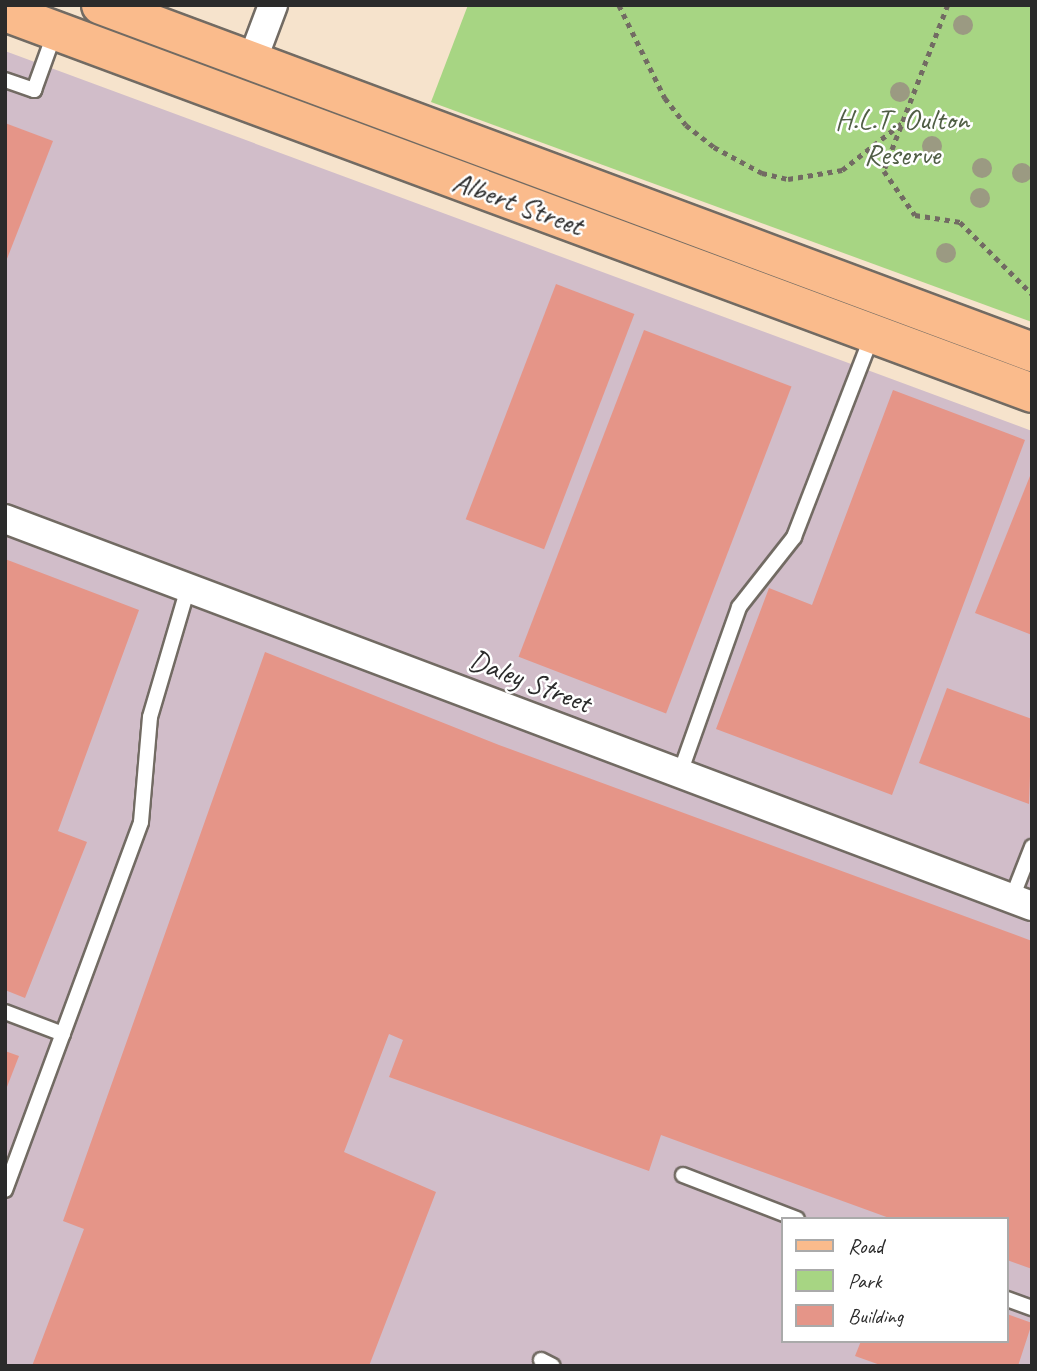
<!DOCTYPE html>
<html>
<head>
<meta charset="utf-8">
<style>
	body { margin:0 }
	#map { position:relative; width:1037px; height:1371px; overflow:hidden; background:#f6e3cc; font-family:Caveat,sans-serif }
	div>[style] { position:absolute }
	.industrial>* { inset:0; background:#d1bdc9 }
	.green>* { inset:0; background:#a7d583 }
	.building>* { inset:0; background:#e59588; transform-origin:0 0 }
	.path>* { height:4.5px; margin-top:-2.25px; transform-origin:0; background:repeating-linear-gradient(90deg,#726b63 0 5px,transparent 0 10px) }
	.roads { filter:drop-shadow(2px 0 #726b63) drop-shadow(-2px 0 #726b63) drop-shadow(0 2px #726b63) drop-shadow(0 -2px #726b63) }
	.service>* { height:14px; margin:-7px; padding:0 7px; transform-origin:7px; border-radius:7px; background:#fff }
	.minor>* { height:28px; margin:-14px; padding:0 14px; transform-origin:14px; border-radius:14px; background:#fff }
	.primary>* { height:38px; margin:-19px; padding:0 19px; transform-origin:19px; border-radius:19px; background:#fabb8c }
	.trees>* { width:20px; height:20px; margin:-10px; border-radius:50%; background:#9b9a82 }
	span { translate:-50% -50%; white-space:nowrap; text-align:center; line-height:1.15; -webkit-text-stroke:5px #fff; paint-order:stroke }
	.park-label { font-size:30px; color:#505e45 }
	.street-label { font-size:30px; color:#2b2b2b }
	.frame { position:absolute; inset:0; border:7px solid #2b2b2b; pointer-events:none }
	.legend { position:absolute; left:781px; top:1217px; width:228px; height:126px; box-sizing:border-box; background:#fff; border:2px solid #aaa; margin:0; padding:9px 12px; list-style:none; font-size:21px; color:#2b2b2b }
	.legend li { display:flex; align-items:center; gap:14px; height:35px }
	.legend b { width:35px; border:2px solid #aaa }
</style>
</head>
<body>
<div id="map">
	<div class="industrial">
		<div style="clip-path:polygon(evenodd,5px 51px,1032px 431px,1032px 1366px,5px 1366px,5px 51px,783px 1219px,1007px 1219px,1007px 1341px,783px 1341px,783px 1219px)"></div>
	</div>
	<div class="green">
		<div style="clip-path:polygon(468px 5px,1032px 5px,1032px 322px,431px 102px)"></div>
	</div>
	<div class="building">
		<div style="clip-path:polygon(5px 123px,53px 141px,5px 264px)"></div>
		<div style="left:556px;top:284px;width:84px;height:252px;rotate:21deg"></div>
		<div style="left:644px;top:330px;width:158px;height:350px;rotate:21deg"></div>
		<div style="clip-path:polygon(893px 390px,1025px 440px,892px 795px,716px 729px,769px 588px,812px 605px)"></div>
		<div style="clip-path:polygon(1032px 471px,1032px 635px,975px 613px)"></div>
		<div style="clip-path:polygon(5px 559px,139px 610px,58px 831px,87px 842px,25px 998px,5px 990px)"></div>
		<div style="clip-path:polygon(265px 652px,499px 745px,1032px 941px,1032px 1269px,1007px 1260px,1007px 1219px,892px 1219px,661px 1135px,649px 1171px,389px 1077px,403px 1040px,389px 1034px,344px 1152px,436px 1192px,369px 1366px,32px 1366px,84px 1229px,63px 1221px)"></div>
		<div style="clip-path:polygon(947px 688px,1032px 719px,1029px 804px,919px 763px)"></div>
		<div style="clip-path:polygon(5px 1051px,19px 1056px,5px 1092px)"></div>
		<div style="clip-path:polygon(1007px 1314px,1032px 1323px,1018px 1366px,883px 1366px,855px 1356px,861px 1341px,1007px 1341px)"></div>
	</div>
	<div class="path">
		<div style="left:619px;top:5px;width:104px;rotate:63.7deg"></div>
		<div style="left:665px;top:98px;width:34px;rotate:52deg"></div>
		<div style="left:686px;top:125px;width:36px;rotate:38deg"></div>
		<div style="left:714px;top:147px;width:55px;rotate:28.4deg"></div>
		<div style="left:762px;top:173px;width:27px;rotate:13deg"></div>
		<div style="left:788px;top:179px;width:55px;rotate:-9.5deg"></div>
		<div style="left:842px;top:170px;width:76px;rotate:-38.1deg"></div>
		<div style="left:948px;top:5px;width:178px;rotate:111.1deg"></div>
		<div style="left:884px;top:171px;width:54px;rotate:54.8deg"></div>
		<div style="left:915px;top:215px;width:46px;rotate:8.8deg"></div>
		<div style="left:960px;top:222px;width:102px;rotate:45deg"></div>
	</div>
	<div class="roads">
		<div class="service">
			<div style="left:5px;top:80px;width:31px;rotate:19deg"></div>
			<div style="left:34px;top:90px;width:62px;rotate:-70.1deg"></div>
			<div style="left:680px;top:773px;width:176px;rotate:-70.4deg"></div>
			<div style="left:739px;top:607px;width:89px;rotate:-51.8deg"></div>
			<div style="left:794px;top:537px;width:216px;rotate:-68.8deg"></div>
			<div style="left:1012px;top:898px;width:55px;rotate:-68.6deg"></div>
			<div style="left:5px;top:1012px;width:62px;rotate:20.8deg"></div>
			<div style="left:683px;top:1175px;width:122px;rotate:21.1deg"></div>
			<div style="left:5px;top:1190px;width:392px;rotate:-69.7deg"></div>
			<div style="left:141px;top:822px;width:105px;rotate:-85.1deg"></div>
			<div style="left:150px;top:717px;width:134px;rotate:-73.6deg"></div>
			<div style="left:1007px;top:1299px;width:27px;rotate:20deg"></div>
			<div style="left:541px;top:1360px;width:13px;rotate:27deg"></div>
		</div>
		<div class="minor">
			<div style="left:252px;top:61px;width:60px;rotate:-69.4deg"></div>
			<div style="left:5px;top:519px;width:1097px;rotate:20.65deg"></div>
		</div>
		<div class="primary">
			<div style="left:101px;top:5px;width:994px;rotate:20.44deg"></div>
			<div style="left:5px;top:12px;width:1095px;rotate:20.35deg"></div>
		</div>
	</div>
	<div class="trees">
		<div style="left:963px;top:25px"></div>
		<div style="left:900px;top:92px"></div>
		<div style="left:932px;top:146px"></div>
		<div style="left:982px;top:168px"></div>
		<div style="left:1022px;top:173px"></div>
		<div style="left:980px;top:198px"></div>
		<div style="left:946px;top:253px"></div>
	</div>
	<div class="park-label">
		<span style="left:902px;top:136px">H.L.T. Oulton<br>Reserve</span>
	</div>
	<div class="street-label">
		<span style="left:518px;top:203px;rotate:20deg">Albert Street</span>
		<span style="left:530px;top:681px;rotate:21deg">Daley Street</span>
	</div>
	<div class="frame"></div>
	<ul class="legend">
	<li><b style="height:9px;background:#fabb8c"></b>Road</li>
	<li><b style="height:19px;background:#a7d583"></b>Park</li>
	<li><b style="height:19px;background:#e59588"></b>Building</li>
	</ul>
</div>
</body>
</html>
